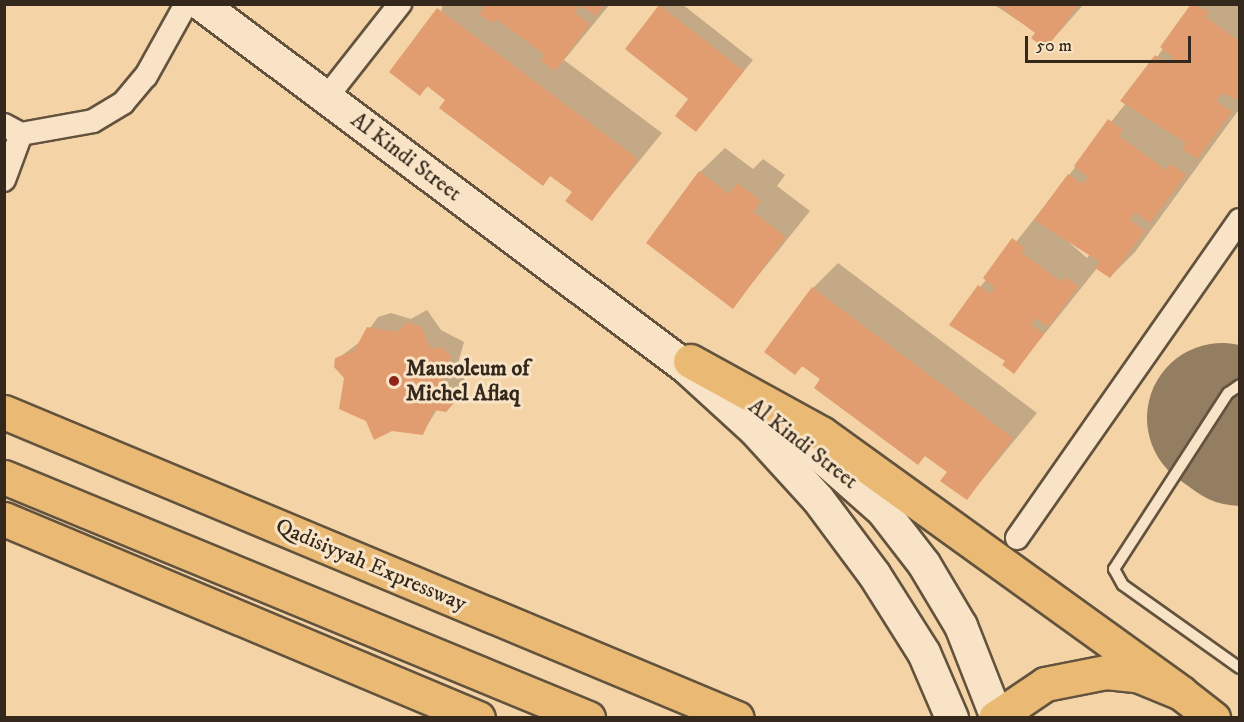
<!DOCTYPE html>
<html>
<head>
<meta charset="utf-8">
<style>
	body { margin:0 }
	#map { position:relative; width:1244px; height:722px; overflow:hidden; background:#f4d4a7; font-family:"IM FELL DW Pica",serif }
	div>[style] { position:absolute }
	.shadow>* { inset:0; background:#0003 }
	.runway>* { height:150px; margin:-75px; padding:0 75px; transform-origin:75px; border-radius:75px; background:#947e61 }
	.building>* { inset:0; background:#e19c70 }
	.roads { filter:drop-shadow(2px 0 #63533e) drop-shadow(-2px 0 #63533e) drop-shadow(0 2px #63533e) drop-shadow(0 -2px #63533e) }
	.lane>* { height:10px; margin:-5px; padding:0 5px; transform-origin:5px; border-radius:5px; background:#f8e3c6 }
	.street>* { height:22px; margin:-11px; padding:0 11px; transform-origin:11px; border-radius:11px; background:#f8e3c6 }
	.secondary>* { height:32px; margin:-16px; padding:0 16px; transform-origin:16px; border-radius:16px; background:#f8e3c6 }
	.highway>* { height:33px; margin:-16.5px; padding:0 16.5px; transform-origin:16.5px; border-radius:16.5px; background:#eaba74 }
	.dots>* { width:16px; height:16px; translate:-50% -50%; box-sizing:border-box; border:3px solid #f8e3c6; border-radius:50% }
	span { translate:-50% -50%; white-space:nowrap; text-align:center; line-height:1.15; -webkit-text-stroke:6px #f8e3c6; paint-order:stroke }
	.street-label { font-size:22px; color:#33281b }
	.poi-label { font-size:22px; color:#33281b; font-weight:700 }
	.left { translate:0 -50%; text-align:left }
	.frame { position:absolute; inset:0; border:6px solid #33281b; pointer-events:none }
	.scale { position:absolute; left:1025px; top:36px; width:166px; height:27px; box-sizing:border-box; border:3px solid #33281b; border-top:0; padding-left:8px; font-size:18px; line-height:21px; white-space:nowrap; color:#33281b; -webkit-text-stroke:4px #f8e3c6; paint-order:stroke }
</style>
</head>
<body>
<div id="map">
	<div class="shadow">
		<div style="clip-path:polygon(443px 4px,610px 4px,564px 60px,662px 133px,592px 219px,574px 192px,551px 175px,543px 184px,429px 85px,420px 94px)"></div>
		<div style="clip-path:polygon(661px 4px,682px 4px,753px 60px,696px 130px,690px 98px,627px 49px)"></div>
		<div style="clip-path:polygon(993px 4px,1084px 4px,1046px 47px,1037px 33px)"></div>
		<div style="clip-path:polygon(evenodd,1193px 4px,1240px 4px,1240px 108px,1135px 252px,1110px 277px,1098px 267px,1014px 372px,1007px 360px,951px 324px,1126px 103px,1193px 4px,1064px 238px,1090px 254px,1087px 258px,1064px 238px)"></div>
		<div style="clip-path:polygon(725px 148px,753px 169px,763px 159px,785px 175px,777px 186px,810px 211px,733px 307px,700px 172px)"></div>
		<div style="clip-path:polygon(838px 263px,1037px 413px,967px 498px,949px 471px,804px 365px,795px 373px,813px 288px)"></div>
		<div style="clip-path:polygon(427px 310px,441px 330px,464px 342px,456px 370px,468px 383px,449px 408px,438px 408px,422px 434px,392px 429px,346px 377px,337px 359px,360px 342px,378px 317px,391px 313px,411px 319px)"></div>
	</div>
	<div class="runway">
		<div style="left:1222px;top:418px;width:22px;rotate:36deg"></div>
	</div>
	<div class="building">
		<div style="clip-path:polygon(486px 4px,581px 4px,604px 5px,596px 16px,580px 5px,575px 13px,590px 24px,555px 71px,540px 60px,545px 55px,496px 19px,492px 23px,479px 14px)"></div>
		<div style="clip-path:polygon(996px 4px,1079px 4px,1046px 49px,1031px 38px,1035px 33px)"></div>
		<div style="clip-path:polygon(1191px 4px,1209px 11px,1206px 17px,1240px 42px,1240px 101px,1222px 93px,1216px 101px,1232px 112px,1197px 159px,1182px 149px,1186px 143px,1120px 101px,1155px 55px,1169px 65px,1174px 58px,1160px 47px)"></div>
		<div style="clip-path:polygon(659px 5px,744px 71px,696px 132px,675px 116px,688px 99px,625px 49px)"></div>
		<div style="clip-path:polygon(437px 8px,638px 159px,592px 221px,565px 201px,572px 192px,550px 176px,543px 186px,439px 108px,445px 100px,427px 86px,420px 96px,389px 72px)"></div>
		<div style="clip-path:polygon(1108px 119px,1123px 130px,1119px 136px,1166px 170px,1171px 164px,1186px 175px,1150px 223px,1135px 212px,1130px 220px,1145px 231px,1110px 278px,1095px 268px,1100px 262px,1034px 220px,1068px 174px,1082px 184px,1088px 177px,1074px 166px)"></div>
		<div style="clip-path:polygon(699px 171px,729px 194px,737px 183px,761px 201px,753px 212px,786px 237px,733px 309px,646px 243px)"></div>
		<div style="clip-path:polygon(1012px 238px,1025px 248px,1021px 252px,1061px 282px,1065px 277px,1079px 286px,1048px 327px,1036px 318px,1031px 324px,1044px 334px,1014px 374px,1002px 365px,1005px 361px,949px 325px,978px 285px,990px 294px,995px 288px,983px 278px)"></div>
		<div style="clip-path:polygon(812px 287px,1013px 438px,967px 500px,940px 481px,947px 472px,925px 456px,918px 465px,814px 388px,820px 379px,802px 366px,795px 375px,764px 352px)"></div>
		<div style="clip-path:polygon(408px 322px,421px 327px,431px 349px,441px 347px,451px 356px,443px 384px,452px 389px,455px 402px,446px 412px,434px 410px,423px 435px,392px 431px,374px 440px,366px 421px,339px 409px,344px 378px,334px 367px,335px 358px,354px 351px,367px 327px,397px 332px)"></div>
	</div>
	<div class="roads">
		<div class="lane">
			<div style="left:1240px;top:385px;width:14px;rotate:146deg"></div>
			<div style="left:1228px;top:393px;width:210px;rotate:122.9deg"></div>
			<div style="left:1114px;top:569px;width:18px;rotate:61deg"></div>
			<div style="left:1123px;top:585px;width:143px;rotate:35.4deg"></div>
		</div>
		<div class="street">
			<div style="left:326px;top:98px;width:120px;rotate:-51.8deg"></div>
			<div style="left:4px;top:125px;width:19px;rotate:28deg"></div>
			<div style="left:21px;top:134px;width:49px;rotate:110.3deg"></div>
			<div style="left:21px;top:134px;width:73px;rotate:-10.2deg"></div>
			<div style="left:93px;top:121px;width:35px;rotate:-31deg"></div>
			<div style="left:123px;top:103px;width:35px;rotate:-50deg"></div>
			<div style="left:146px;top:76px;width:82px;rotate:-60.9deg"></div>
			<div style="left:1017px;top:538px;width:388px;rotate:-55deg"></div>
		</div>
		<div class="secondary">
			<div style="left:201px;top:4px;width:606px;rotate:36.81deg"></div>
			<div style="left:686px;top:367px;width:93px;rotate:42.4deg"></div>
			<div style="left:755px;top:430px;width:93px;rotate:47.6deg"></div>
			<div style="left:818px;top:499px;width:94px;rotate:53.3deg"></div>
			<div style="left:874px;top:574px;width:93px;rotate:57.7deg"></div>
			<div style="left:924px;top:653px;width:71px;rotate:66.7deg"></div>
			<div style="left:796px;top:434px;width:116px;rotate:41.5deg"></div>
			<div style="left:883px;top:511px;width:67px;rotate:52.3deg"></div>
			<div style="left:924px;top:564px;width:72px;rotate:59.2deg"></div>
			<div style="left:961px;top:626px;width:99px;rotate:68.6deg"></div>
		</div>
		<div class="highway">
			<div style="left:690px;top:361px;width:149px;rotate:28.8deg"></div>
			<div style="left:821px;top:433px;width:444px;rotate:35.8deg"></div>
			<div style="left:4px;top:412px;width:794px;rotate:22.66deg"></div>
			<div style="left:4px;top:477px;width:632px;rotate:22.42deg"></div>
			<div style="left:4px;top:519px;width:514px;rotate:22.77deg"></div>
			<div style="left:995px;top:718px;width:60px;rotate:-34.2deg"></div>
			<div style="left:1045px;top:684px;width:62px;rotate:-11.1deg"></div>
			<div style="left:1106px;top:672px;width:31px;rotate:6deg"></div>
			<div style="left:1137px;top:675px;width:48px;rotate:22.2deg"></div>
			<div style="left:1181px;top:693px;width:41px;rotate:38deg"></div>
		</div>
	</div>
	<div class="dots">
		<div style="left:394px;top:381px;background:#8f2418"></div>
	</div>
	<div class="street-label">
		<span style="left:406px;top:157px;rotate:37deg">Al Kindi Street</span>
		<span style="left:803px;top:444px;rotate:38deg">Al Kindi Street</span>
		<span style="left:371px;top:565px;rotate:23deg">Qadisiyyah Expressway</span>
	</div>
	<div class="poi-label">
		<span class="left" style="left:406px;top:381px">Mausoleum of<br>Michel Aflaq</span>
	</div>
	<div class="frame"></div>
	<div class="scale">50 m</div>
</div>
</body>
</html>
